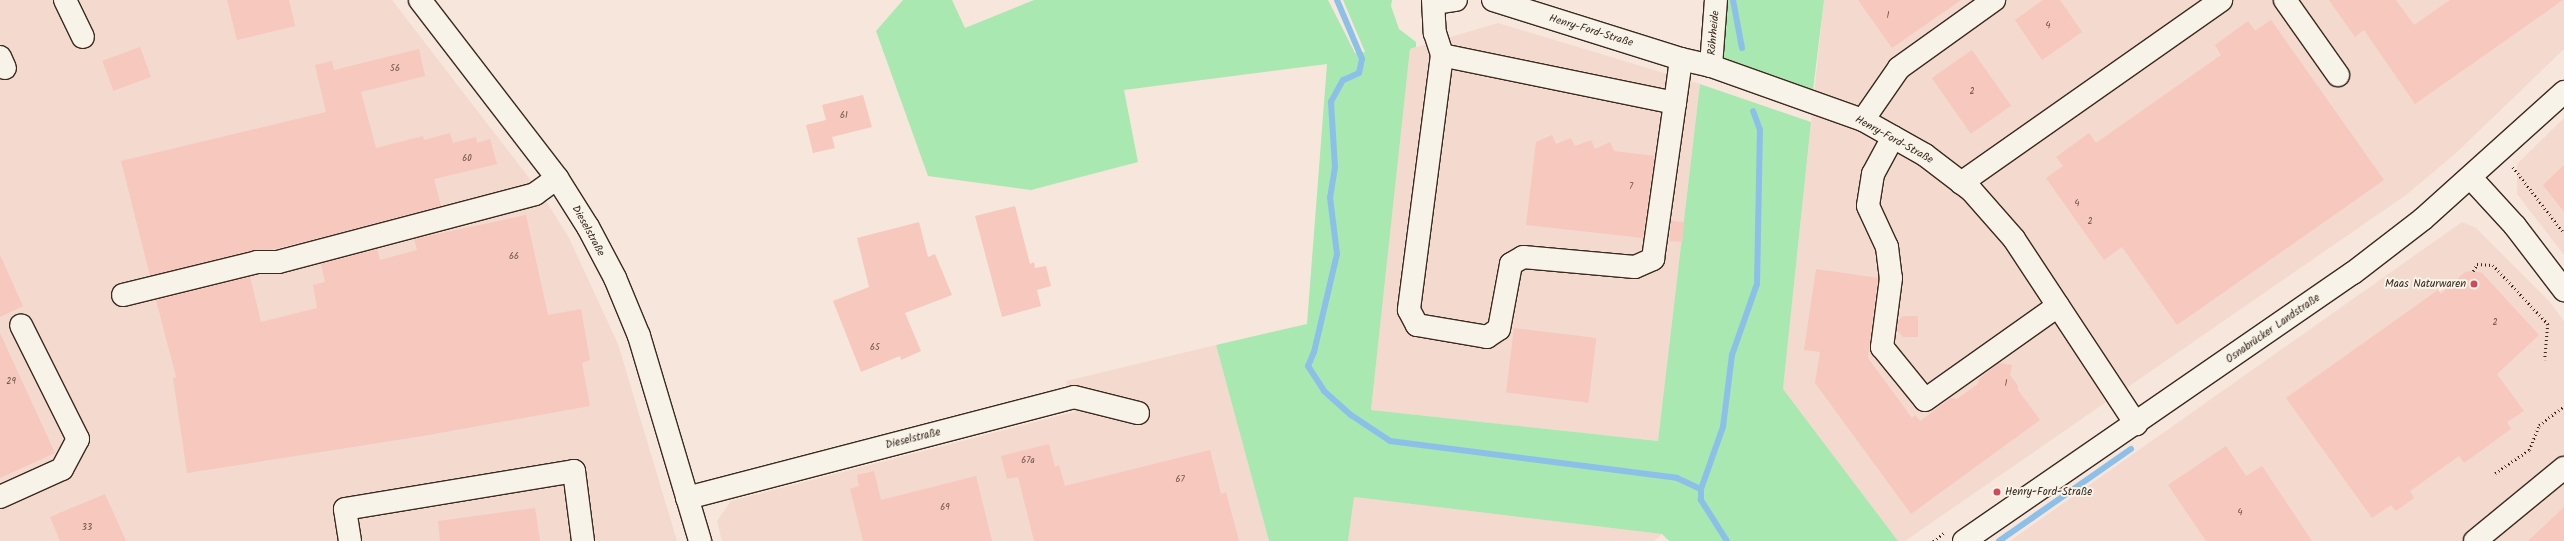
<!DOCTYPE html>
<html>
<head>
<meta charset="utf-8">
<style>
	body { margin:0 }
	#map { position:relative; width:2564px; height:541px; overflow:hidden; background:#f7e6db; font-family:Kalam,sans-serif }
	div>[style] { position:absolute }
	.built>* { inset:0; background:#f3d9ce }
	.green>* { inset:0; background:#a9e8b0 }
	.stream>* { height:6px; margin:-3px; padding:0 3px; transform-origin:3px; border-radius:3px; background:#8cc0e9 }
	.building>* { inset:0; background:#f7c8bd; transform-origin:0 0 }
	.path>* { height:2.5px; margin-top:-1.25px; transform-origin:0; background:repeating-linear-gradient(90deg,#3b2a1e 0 1px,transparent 0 4px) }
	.roads { filter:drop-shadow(1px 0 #3b2a1e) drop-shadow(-1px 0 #3b2a1e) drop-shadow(0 1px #3b2a1e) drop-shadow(0 -1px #3b2a1e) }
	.minor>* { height:22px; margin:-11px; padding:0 11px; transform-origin:11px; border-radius:11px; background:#f7f3e8 }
	.dots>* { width:11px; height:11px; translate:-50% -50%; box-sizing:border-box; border:2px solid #f7f3e8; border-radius:50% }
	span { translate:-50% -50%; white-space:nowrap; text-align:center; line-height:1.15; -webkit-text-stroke:4px #f7f3e8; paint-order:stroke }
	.number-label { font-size:9px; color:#6a5246 }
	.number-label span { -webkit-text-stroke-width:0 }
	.street-label { font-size:11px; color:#3b2a1e }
	.poi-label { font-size:11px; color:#3b2a1e }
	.right { translate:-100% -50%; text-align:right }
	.left { translate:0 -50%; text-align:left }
</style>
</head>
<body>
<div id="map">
	<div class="built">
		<div style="clip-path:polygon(0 0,392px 0,543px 196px,569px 238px,618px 344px,677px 541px,0 541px)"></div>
		<div style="clip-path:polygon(1824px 0,2564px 0,2564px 49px,2456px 153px,2406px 195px,1905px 541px,1898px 541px,1783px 389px)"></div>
		<div style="clip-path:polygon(1498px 23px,1700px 84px,1658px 441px,1371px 410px,1410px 49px)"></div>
		<div style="clip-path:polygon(2564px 118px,2564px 255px,2517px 194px,2517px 164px)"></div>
		<div style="clip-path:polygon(2462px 222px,2476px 228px,2549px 301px,2564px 321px,2564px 541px,2010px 541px)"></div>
		<div style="clip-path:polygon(1216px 345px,1269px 541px,722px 541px,717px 521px,731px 501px,1074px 412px,1066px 381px)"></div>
		<div style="clip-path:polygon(1354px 497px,1662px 534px,1654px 541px,1348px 541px)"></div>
	</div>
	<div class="green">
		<div style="clip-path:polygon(903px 0,952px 0,965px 28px,1034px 0,1328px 0,1355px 53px,1365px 52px,1343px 0,1392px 0,1391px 6px,1399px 29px,1416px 42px,1416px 47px,1410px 49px,1371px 410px,1658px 441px,1700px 84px,1811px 122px,1783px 389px,1898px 541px,1669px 541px,1662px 534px,1354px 497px,1348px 541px,1269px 541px,1216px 345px,1307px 324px,1327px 64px,1124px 90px,1138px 162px,1031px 190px,928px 176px,876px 31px)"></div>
		<div style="clip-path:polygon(1724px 0,1824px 0,1813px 90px,1718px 56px)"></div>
	</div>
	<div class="stream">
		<div style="left:1337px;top:0;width:64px;rotate:67deg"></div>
		<div style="left:1362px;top:59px;width:14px;rotate:102deg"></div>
		<div style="left:1359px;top:73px;width:17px;rotate:156deg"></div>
		<div style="left:1343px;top:80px;width:25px;rotate:119deg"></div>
		<div style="left:1331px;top:102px;width:65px;rotate:86.5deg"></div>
		<div style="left:1335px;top:167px;width:30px;rotate:99deg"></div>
		<div style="left:1330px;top:197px;width:57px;rotate:83deg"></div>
		<div style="left:1337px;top:254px;width:101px;rotate:103.2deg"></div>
		<div style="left:1314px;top:352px;width:15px;rotate:113deg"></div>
		<div style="left:1308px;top:366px;width:30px;rotate:57deg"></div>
		<div style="left:1324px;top:391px;width:36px;rotate:42deg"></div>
		<div style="left:1351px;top:415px;width:47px;rotate:33.7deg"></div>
		<div style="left:1390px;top:441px;width:289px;rotate:7.3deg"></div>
		<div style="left:1677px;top:478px;width:26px;rotate:25deg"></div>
		<div style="left:1733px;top:0;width:49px;rotate:79.4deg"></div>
		<div style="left:1727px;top:541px;width:49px;rotate:-122.4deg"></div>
		<div style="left:1701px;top:500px;width:11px;rotate:-90deg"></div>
		<div style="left:1701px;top:489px;width:66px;rotate:-70.5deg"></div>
		<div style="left:1723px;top:427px;width:73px;rotate:-82.9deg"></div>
		<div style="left:1732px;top:355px;width:75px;rotate:-70.6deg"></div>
		<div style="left:1757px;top:284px;width:154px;rotate:-88.9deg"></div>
		<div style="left:1760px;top:130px;width:20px;rotate:-110deg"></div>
		<div style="left:1999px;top:541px;width:161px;rotate:-34.9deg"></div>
	</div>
	<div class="building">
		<div style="clip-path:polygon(227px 0,289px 0,295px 26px,237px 40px)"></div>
		<div style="clip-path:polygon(1858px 0,1961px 0,1892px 48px)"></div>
		<div style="clip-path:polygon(2043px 0,2060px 0,2082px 32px,2042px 60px,2015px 20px)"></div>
		<div style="clip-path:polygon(2329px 0,2396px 0,2414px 25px,2450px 0,2563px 0,2415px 104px,2364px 30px,2355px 37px)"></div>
		<div style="clip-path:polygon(2271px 20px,2384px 180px,2177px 325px,2122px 247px,2104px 260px,2046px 178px,2063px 166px,2056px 157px,2089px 133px,2096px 143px,2221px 55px,2215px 45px,2248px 21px,2255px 31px)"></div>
		<div style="left:140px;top:47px;width:32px;height:40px;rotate:70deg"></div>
		<div style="clip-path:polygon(419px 49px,425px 76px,361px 92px,376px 148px,423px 136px,424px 140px,450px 133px,453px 143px,476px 137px,477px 143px,490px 139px,497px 164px,434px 179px,441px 206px,315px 239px,270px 250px,254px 250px,150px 276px,121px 161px,326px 112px,315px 65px,332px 61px,334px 70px)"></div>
		<div style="left:1972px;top:50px;width:68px;height:49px;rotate:55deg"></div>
		<div style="clip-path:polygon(863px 95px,872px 127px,832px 137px,835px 148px,813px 153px,806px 125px,826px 120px,822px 105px)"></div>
		<div style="clip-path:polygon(1552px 135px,1556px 144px,1571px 138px,1575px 146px,1591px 140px,1595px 149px,1610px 142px,1614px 151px,1655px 156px,1643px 238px,1526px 225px,1536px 142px)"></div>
		<div style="clip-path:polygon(2564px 165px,2564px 212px,2543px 185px)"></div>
		<div style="clip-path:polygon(1015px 206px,1030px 264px,1034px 262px,1035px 268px,1046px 266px,1051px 286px,1037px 290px,1041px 306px,1002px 317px,975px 216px)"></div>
		<div style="clip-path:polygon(526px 215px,548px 315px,581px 309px,590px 360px,582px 363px,590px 406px,423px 436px,187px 473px,173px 378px,176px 377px,156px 300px,250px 277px,261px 322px,317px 308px,313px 285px,325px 282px,321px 264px,377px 249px,380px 260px,417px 250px,414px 239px)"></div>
		<div style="left:1671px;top:221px;width:13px;height:20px;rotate:4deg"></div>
		<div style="clip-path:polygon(919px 222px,928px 257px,935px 254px,952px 295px,905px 313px,921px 351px,901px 360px,900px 356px,861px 372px,833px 301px,869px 287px,857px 238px)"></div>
		<div style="clip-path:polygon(0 255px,23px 306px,0 317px)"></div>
		<div style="clip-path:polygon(1816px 269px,1878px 278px,1868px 358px,1912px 418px,1915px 415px,1920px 421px,1951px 398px,1957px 399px,1978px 384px,1979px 379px,1999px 363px,2012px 365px,2010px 375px,2018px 386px,2018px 390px,2040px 420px,1911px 514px,1815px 383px,1820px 352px,1804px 350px)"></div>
		<div style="clip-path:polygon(2473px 271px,2482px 273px,2539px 335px,2497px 374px,2524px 411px,2507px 422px,2511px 429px,2464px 463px,2459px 456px,2410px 491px,2414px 498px,2396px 511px,2391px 505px,2372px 518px,2286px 398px,2438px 290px,2441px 294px,2465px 272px)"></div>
		<div style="clip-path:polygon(1903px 316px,1918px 316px,1918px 337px,1903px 337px,1897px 330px,1898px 321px)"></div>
		<div style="left:1514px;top:328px;width:83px;height:65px;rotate:7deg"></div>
		<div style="clip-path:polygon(0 333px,55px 453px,0 478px)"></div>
		<div style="clip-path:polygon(1049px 444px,1055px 467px,1059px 465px,1065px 486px,1210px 450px,1221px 494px,1226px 492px,1239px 541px,1034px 541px,1018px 477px,1007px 479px,1001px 456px)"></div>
		<div style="clip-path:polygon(2226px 446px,2246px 476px,2262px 466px,2312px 541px,2206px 541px,2168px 485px)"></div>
		<div style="clip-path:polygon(874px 471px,881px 500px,976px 476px,992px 541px,863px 541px,850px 489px,859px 486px,857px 475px)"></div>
		<div style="clip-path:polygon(105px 494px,126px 541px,60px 541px,50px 517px)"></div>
		<div style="clip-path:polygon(2564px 507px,2564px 541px,2528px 541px)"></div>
		<div style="clip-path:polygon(535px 508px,540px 541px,440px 541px,438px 521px)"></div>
	</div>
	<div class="path">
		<div style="left:2513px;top:167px;width:83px;rotate:52.3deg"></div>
		<div style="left:2473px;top:271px;width:8px;rotate:-60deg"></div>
		<div style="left:2477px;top:264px;width:16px;rotate:4deg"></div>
		<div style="left:2493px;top:265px;width:81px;rotate:47deg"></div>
		<div style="left:2548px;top:324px;width:36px;rotate:95deg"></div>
		<div style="left:2495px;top:473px;width:41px;rotate:-34.1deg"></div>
		<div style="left:2529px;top:450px;width:27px;rotate:-68deg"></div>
		<div style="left:2539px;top:425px;width:31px;rotate:-37deg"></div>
		<div style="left:1933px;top:541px;width:14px;rotate:-36deg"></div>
	</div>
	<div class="roads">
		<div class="minor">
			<div style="left:65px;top:0;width:41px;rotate:64.1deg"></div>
			<div style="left:420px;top:0;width:225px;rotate:52.4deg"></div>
			<div style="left:557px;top:178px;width:58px;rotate:57.7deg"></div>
			<div style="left:588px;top:227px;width:58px;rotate:62.1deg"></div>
			<div style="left:615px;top:278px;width:63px;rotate:67.5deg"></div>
			<div style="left:639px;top:336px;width:214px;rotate:73.4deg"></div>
			<div style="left:1433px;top:0;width:33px;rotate:87deg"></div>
			<div style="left:1435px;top:33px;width:23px;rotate:72deg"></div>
			<div style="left:1493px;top:0;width:197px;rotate:17.4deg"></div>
			<div style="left:1681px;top:59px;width:31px;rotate:13deg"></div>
			<div style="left:1711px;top:66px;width:161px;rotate:19.6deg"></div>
			<div style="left:1863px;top:120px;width:71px;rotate:29.4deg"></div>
			<div style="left:1925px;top:155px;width:58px;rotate:37.3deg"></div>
			<div style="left:1971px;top:190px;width:65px;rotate:48.7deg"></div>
			<div style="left:2014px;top:239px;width:222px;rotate:56.6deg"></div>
			<div style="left:2285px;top:0;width:92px;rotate:54.8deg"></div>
			<div style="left:1434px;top:3px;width:22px;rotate:-8deg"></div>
			<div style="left:0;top:57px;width:12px;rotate:66deg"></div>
			<div style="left:1711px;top:66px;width:66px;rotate:-85.7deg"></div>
			<div style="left:1675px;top:103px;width:238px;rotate:-168.4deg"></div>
			<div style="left:1442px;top:55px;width:257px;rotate:97.4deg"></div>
			<div style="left:1409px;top:310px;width:17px;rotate:62deg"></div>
			<div style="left:1417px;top:325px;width:71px;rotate:9.7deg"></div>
			<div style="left:1487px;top:337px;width:14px;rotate:-34deg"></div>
			<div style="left:1499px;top:329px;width:66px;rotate:-79.5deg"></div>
			<div style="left:1511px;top:264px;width:14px;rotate:-30deg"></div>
			<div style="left:1523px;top:257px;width:112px;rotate:5.1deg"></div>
			<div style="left:1635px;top:267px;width:20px;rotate:-24deg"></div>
			<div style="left:1653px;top:259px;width:158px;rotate:-82deg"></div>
			<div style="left:1675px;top:103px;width:44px;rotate:-82.2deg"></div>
			<div style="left:1863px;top:120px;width:63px;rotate:-55.3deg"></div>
			<div style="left:1899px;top:68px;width:117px;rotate:-35.6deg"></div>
			<div style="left:1893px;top:137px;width:42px;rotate:118.4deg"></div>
			<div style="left:1873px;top:174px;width:32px;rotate:99deg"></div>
			<div style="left:1868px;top:206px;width:45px;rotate:65.1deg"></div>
			<div style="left:1887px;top:247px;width:31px;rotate:83deg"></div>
			<div style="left:1891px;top:278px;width:70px;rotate:97.4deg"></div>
			<div style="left:1882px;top:347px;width:68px;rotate:50.9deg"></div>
			<div style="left:1925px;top:400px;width:163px;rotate:-35.3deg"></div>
			<div style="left:2471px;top:178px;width:65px;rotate:47.5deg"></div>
			<div style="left:2515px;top:226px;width:81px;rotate:52.6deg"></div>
			<div style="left:1961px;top:183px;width:318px;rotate:-35.1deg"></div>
			<div style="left:123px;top:295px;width:138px;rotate:-13.8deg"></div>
			<div style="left:257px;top:262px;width:21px"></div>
			<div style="left:278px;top:262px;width:266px;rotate:-14.8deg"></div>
			<div style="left:535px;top:194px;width:27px;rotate:-36deg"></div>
			<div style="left:0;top:497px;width:68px;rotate:-24.3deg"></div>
			<div style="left:62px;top:469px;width:34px;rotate:-62deg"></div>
			<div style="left:78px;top:439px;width:127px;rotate:-116.6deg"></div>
			<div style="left:687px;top:498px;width:400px;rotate:-14.6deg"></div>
			<div style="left:1074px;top:397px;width:66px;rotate:14deg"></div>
			<div style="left:350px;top:541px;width:32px;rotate:-99deg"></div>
			<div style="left:345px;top:509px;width:232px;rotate:-9.4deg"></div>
			<div style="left:574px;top:471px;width:71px;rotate:82.7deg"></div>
			<div style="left:1964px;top:541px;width:472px;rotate:-34.6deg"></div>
			<div style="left:2353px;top:273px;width:88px;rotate:-37.6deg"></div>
			<div style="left:2423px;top:219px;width:190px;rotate:-42deg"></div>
			<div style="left:2475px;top:541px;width:115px;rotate:-39.4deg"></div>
		</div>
	</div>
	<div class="dots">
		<div style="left:2474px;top:284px;background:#d1495b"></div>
		<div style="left:1997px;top:492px;background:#d1495b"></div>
	</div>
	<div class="number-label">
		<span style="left:1888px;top:16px">1</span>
		<span style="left:2048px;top:26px">4</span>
		<span style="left:395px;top:69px">56</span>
		<span style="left:1972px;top:92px">2</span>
		<span style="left:844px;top:116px">61</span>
		<span style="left:467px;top:159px">60</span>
		<span style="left:1631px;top:187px">7</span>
		<span style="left:2077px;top:204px">4</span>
		<span style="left:2090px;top:222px">2</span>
		<span style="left:514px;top:257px">66</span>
		<span style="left:2495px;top:323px">2</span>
		<span style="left:875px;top:348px">65</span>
		<span style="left:11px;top:382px">29</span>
		<span style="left:2006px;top:384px">1</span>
		<span style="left:1028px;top:461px">67a</span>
		<span style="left:1180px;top:480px">67</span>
		<span style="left:945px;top:508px">69</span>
		<span style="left:2240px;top:513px">4</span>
		<span style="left:87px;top:528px">33</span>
	</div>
	<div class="street-label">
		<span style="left:1591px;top:31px;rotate:17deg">Henry-Ford-Straße</span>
		<span style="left:1714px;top:33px;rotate:-85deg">Röhrheide</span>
		<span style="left:1894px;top:140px;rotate:29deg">Henry-Ford-Straße</span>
		<span style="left:588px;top:231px;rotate:61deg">Dieselstraße</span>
		<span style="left:2273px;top:329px;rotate:-35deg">Osnabrücker Landstraße</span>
		<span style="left:913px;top:439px;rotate:-14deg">Dieselstraße</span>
	</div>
	<div class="poi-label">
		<span class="right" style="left:2466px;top:284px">Maas Naturwaren</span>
		<span class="left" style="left:2005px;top:492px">Henry-Ford-Straße</span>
	</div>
</div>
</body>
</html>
